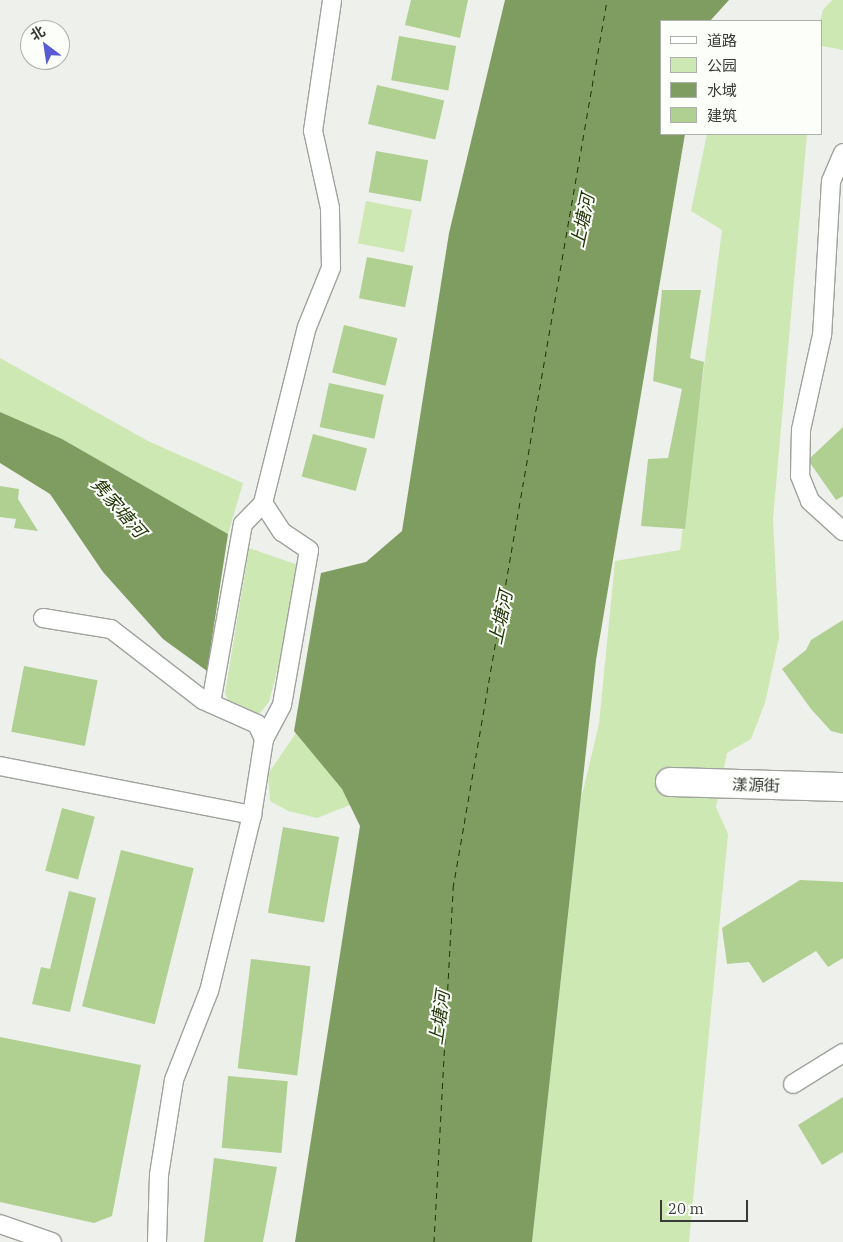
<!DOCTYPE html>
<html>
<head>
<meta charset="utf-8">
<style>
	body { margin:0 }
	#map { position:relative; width:843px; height:1242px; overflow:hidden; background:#eef0ec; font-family:"IBM Plex Serif","Noto Sans SC",serif }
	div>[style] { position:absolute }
	.green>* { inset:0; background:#cde8b3; transform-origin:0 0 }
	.water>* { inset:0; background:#809d61 }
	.ferry>* { height:1px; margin-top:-0.5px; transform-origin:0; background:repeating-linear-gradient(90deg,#1f3204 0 6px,transparent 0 11px) }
	.building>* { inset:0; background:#b0d091; transform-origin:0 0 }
	.roads { filter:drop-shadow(1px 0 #a0a29e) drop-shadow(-1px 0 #a0a29e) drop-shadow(0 1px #a0a29e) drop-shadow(0 -1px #a0a29e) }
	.lane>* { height:18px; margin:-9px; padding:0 9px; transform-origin:9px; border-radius:9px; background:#fff }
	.street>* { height:28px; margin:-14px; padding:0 14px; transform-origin:14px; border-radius:14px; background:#fff }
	span { translate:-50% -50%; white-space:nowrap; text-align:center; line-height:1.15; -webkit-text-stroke:4px #fbfef9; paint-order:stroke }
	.street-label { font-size:16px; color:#3a3b39 }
	.water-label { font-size:18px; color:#1f3204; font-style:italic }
	.legend { position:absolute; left:660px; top:20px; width:162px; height:115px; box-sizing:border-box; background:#fbfef9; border:1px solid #aeb0ac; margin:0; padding:6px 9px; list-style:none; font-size:15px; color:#3a3b39 }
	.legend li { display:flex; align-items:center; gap:10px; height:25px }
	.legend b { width:25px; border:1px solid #aeb0ac }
	.north { position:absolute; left:20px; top:20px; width:50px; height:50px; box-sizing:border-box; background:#fbfef9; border:1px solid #aeb0ac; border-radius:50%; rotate:329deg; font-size:14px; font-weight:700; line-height:20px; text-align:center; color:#3a3b39 }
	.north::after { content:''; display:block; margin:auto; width:18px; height:22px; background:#585bd2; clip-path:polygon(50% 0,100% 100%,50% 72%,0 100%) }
	.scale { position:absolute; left:660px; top:1200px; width:88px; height:22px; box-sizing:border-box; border:2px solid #3a3b39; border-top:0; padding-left:6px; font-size:15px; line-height:18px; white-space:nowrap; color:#3a3b39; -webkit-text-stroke:4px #fbfef9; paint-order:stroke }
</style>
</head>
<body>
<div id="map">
	<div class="green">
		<div style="clip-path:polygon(832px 0,843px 0,843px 50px,822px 46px,820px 21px,823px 10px)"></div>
		<div style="clip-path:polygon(707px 134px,807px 134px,773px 519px,779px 638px,765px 703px,751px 739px,727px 753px,716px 807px,728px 834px,689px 1242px,532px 1242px,581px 799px,599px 724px,615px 561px,680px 550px,722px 230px,691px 211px)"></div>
		<div style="left:366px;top:201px;width:47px;height:43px;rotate:11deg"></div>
		<div style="clip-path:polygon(0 358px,148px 441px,243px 483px,228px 534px,62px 439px,0 412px)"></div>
		<div style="clip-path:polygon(249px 548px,304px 567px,269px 702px,258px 715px,230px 706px,225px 693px)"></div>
		<div style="clip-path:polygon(296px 733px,342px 789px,350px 805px,317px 818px,288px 811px,270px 801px,268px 774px)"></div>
	</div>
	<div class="water">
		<div style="clip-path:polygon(505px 0,729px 0,710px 21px,662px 21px,662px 134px,685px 134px,596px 660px,532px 1242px,295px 1242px,360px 826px,342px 789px,294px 731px,321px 573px,366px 562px,402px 531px,449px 233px)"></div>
		<div style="clip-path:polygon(0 412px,62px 439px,228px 534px,207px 671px,163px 639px,103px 572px,50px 494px,0 463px)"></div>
	</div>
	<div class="ferry">
		<div style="left:434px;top:1242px;width:355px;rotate:-86.9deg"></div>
		<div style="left:453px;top:888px;width:901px;rotate:-80.16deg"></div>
	</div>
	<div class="building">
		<div style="clip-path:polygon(411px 0,468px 0,460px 38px,405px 25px)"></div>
		<div style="left:399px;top:36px;width:58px;height:45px;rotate:10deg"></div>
		<div style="left:377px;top:85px;width:69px;height:40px;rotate:13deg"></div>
		<div style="left:376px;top:151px;width:53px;height:42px;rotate:10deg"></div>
		<div style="left:367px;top:257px;width:47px;height:42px;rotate:11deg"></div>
		<div style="clip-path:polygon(662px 290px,701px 290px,690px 358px,704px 362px,685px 529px,641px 526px,648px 459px,668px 458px,682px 389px,653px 381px)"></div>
		<div style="left:344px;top:325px;width:55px;height:49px;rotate:14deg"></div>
		<div style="left:329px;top:383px;width:56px;height:45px;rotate:12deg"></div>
		<div style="clip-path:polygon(843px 427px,843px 496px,836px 500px,808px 460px)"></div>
		<div style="left:313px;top:434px;width:56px;height:44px;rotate:15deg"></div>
		<div style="clip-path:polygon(0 486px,19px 489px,18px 499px,38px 531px,14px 528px,16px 519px,0 517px)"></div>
		<div style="clip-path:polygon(843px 620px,843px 734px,831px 731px,811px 709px,782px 669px,806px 650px,811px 640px)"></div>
		<div style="left:24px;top:666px;width:75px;height:67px;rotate:11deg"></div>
		<div style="left:62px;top:808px;width:34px;height:65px;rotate:15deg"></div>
		<div style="left:283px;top:827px;width:57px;height:87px;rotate:10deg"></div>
		<div style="left:121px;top:850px;width:75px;height:161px;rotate:14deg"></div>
		<div style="clip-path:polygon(800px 880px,843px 882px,843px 958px,828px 967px,816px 951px,763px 983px,749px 962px,727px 964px,722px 928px)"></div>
		<div style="clip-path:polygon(69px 891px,96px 898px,70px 1012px,32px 1004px,41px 967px,50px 969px)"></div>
		<div style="left:251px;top:959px;width:60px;height:110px;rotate:7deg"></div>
		<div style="clip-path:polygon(0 1037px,141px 1065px,112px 1216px,94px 1223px,0 1202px)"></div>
		<div style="left:228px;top:1076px;width:60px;height:72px;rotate:5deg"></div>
		<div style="clip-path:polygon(843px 1097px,843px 1152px,822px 1165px,798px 1125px)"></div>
		<div style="clip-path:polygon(214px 1158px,277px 1167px,263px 1242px,204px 1242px)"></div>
	</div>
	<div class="roads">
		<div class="lane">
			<div style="left:843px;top:153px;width:30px;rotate:113deg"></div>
			<div style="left:831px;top:181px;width:154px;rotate:93.3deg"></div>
			<div style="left:822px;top:335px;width:97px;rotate:102.5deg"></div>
			<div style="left:801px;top:430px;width:46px;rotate:91.2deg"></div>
			<div style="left:800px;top:476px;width:27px;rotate:68deg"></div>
			<div style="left:810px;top:501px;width:45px;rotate:42.3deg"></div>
			<div style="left:43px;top:618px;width:69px;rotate:9.2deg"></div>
			<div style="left:111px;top:629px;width:116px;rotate:37.7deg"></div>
			<div style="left:203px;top:700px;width:59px;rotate:24deg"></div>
			<div style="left:257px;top:724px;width:17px;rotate:65deg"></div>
			<div style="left:264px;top:739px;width:77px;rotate:99deg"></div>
			<div style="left:252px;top:815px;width:181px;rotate:103.7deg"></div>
			<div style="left:209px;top:991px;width:96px;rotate:111.5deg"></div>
			<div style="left:174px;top:1080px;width:96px;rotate:99deg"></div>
			<div style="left:159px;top:1175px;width:67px;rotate:91.7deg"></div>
			<div style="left:211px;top:703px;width:182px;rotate:-79.9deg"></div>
			<div style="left:243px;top:524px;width:29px;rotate:-46deg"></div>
			<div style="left:264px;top:739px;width:38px;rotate:-62deg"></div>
			<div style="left:282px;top:705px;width:157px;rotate:-80.1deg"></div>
			<div style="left:309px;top:550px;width:32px;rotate:-146deg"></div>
			<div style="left:282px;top:532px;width:35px;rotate:-123deg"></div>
			<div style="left:263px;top:503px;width:181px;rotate:-76deg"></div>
			<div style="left:307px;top:327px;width:64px;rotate:-67.9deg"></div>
			<div style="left:331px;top:268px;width:60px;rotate:-91deg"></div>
			<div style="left:330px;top:208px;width:79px;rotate:-102.4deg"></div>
			<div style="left:313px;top:131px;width:132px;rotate:-81.7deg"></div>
			<div style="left:0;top:766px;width:257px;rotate:11deg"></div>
			<div style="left:793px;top:1084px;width:59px;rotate:-31.8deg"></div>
			<div style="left:0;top:1224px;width:55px;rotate:19.1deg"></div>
		</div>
		<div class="street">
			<div style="left:670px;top:782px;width:173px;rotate:1.7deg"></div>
		</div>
	</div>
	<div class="street-label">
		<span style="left:756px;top:785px;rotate:2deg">漾源街</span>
	</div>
	<div class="water-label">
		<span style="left:583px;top:221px;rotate:-78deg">上塘河</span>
		<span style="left:118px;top:508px;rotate:49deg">隽家塘河</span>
		<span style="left:501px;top:618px;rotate:-78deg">上塘河</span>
		<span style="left:440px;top:1018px;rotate:-82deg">上塘河</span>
	</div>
	<ul class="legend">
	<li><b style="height:6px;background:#fff"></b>道路</li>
	<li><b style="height:14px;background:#cde8b3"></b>公园</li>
	<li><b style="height:14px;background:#809d61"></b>水域</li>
	<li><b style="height:14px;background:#b0d091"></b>建筑</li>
	</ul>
	<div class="north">北</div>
	<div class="scale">20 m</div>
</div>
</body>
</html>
